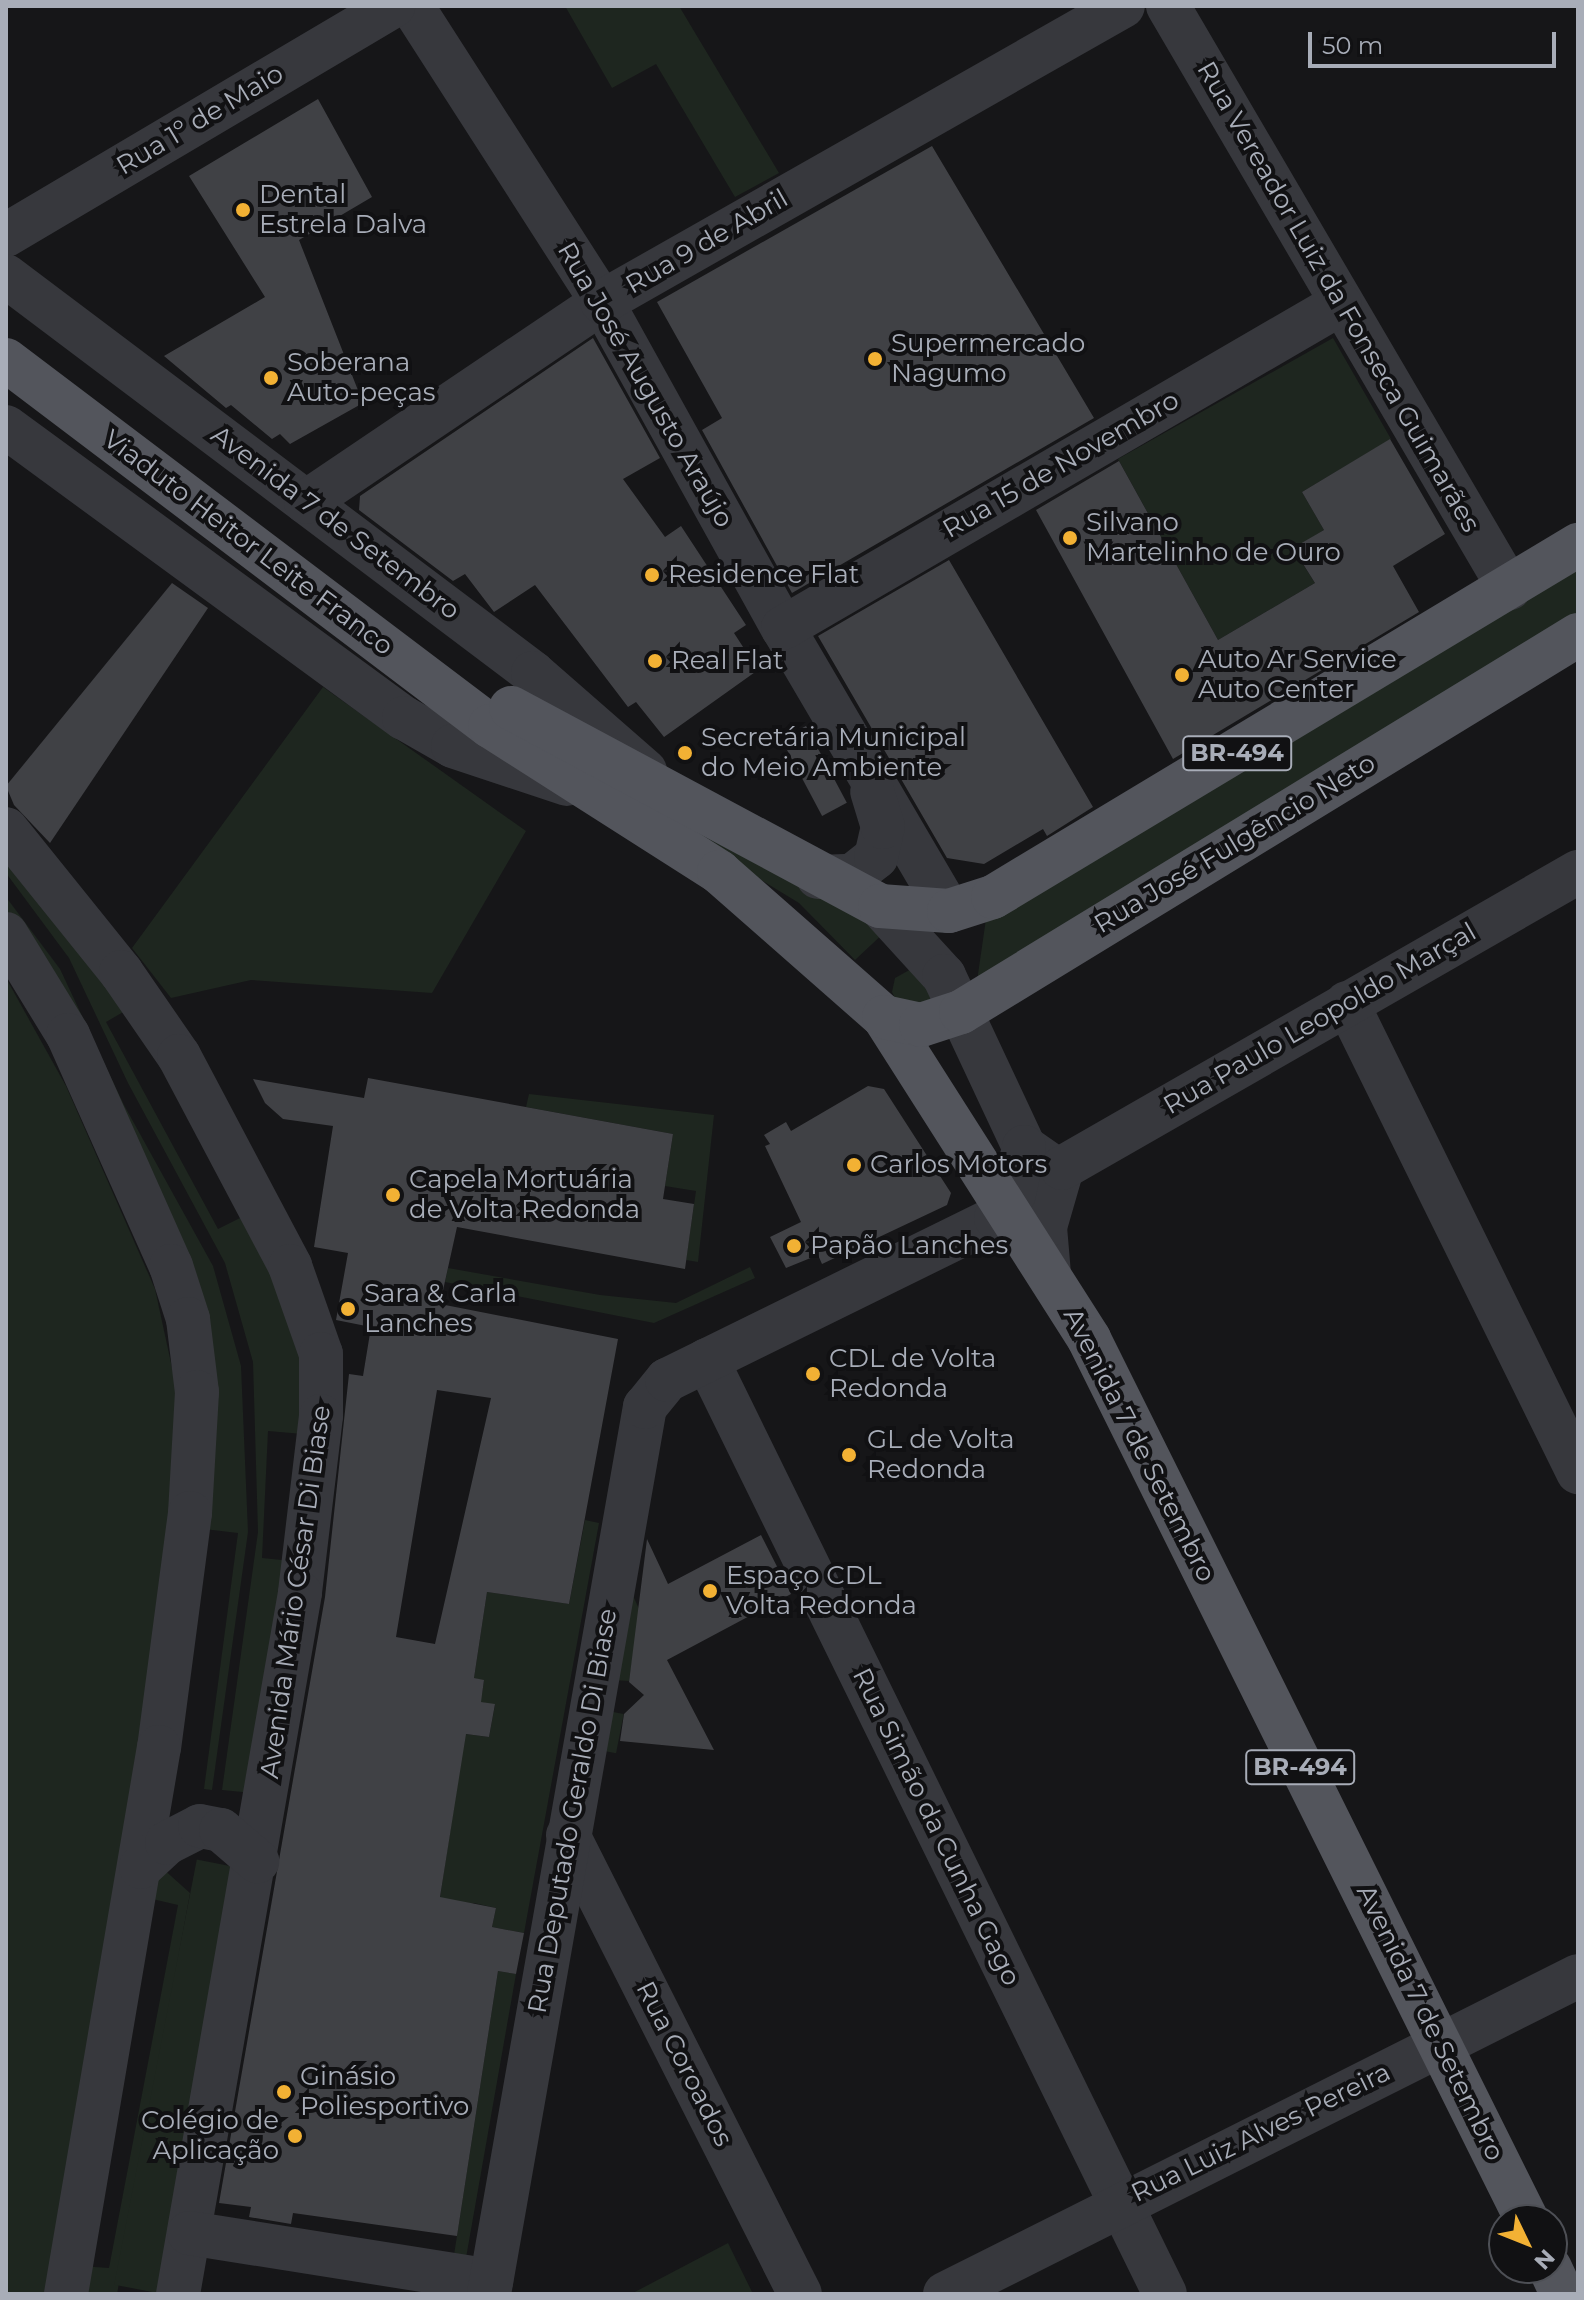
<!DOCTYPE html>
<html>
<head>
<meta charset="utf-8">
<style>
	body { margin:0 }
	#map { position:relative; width:1584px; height:2300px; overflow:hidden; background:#161618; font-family:Montserrat,sans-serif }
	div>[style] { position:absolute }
	.green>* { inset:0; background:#1e261f; transform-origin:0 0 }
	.building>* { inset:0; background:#404145; transform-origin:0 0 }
	.minor>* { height:44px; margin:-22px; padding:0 22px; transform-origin:22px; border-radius:22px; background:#37383d }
	.major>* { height:44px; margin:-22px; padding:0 22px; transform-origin:22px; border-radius:22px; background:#53555c }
	.dots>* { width:22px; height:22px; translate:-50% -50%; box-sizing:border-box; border:4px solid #111113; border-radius:50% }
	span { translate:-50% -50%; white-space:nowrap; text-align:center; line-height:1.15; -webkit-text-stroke:8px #111113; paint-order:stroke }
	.shield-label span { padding:2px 6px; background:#111113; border:2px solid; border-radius:6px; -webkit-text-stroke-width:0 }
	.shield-label { font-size:24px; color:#a8adb8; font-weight:700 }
	.street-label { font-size:26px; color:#a8adb8 }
	.poi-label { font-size:26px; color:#a8adb8 }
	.left { translate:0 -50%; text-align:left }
	.right { translate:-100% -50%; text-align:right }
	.frame { position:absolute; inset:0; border:8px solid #a8adb8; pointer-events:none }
	.north { position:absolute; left:1488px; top:2204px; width:80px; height:80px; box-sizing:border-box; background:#111113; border:2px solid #4d4f55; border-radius:50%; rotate:133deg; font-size:22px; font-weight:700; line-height:32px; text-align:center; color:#a8adb8 }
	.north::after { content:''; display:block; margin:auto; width:28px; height:36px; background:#f2b134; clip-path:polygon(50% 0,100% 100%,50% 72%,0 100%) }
	.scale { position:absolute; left:1308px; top:32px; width:248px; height:36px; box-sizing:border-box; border:4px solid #a8adb8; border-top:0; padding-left:10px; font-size:24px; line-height:28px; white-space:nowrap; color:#a8adb8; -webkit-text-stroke:6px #111113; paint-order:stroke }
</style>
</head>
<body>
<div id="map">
	<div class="green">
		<div style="clip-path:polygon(565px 6px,679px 6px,779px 173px,735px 197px,656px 64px,612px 88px)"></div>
		<div style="clip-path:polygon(1333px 338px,1391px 439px,1302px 492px,1324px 530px,1293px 549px,1315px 583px,1218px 640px,1118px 459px)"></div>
		<div style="clip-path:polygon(1578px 563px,1578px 629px,977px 981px,987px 912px)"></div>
		<div style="clip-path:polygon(323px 687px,526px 831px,432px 993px,251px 980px,171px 998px,132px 948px)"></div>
		<div style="clip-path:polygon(686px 816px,887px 930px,855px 960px,799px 903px,680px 831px)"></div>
		<div style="clip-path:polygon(6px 848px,130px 1008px,106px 1022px,218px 1229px,250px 1213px,304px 1335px,303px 1434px,268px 1431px,262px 1558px,292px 1561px,253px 1793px,222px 1790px,258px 1532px,253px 1362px,225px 1263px,128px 1083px,69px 958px,6px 873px)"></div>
		<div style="clip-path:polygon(6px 897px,60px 969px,124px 1105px,213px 1266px,241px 1366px,248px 1532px,212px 1790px,204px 1789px,238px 1533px,204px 1529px,215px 1406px,6px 914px)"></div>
		<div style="clip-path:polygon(913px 968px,920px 969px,931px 998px,923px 1007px,895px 998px,892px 992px,895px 978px)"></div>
		<div style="clip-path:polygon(6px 978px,66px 1086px,155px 1289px,179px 1400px,174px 1527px,49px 2294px,6px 2294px)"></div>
		<div style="clip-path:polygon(529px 1094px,714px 1115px,698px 1262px,686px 1260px,696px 1191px,665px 1186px,673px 1134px,526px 1107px)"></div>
		<div style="clip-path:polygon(750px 1267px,755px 1278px,654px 1323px,445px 1282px,448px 1268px,600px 1295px,676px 1303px)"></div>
		<div style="clip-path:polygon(585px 1520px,599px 1523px,524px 1933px,492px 1927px,496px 1908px,474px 1903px,437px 1917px,465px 1734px,489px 1737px,495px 1705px,471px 1700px,482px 1694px,484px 1681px,474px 1678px,487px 1592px,569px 1604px)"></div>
		<div style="clip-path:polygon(629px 1587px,640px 1611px,629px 1681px,614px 1680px)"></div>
		<div style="left:608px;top:1711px;width:16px;height:40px;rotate:11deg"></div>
		<div style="clip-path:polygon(161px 1867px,190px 1893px,117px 2294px,76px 2294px,81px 2266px,109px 2268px,178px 1905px,148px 1898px)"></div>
		<div style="left:240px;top:1868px;width:433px;height:44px;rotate:101deg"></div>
		<div style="clip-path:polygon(498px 1971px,516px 1974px,466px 2258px,454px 2255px)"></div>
		<div style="clip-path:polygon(728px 2243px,753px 2294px,631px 2294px)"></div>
	</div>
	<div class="building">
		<div style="clip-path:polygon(318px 99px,372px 197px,299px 240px,363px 403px,290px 444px,280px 434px,272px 439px,231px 405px,226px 408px,164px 356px,265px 297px,189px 176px)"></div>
		<div style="clip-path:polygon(932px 146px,1094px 418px,792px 593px,702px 430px,722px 418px,657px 302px)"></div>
		<div style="clip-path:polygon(593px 338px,660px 458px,623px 479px,665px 537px,681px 526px,746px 625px,734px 633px,758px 670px,664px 737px,636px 702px,628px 707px,535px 585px,494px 612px,465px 574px,453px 581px,359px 510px,360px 496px)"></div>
		<div style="clip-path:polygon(1390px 439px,1445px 534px,1393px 566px,1419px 612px,1173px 759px,1036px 510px,1119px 461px,1218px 640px,1315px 583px,1293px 548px,1324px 530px,1302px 492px)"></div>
		<div style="clip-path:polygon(949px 560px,1093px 807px,1047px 836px,1043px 829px,984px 864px,947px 858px,818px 636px)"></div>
		<div style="clip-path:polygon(172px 583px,208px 608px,50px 843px,14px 805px,6px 786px)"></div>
		<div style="left:806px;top:726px;width:87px;height:28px;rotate:62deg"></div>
		<div style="clip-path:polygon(evenodd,368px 1078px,673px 1134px,663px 1199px,694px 1204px,685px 1269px,457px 1227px,440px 1304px,618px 1339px,569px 1604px,487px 1592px,474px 1678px,484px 1680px,481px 1702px,495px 1704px,489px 1737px,466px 1734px,440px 1897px,496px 1908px,492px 1927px,524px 1933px,516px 1974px,498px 1971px,457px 2236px,293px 2213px,291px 2224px,249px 2217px,251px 2207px,219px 2203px,325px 1597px,349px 1374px,363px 1376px,371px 1327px,336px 1320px,348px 1253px,314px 1247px,333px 1126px,283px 1119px,265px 1103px,253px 1079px,364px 1098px,368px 1078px,437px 1390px,491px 1398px,435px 1644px,396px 1637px,437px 1390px)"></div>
		<div style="clip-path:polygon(868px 1086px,884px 1089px,951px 1193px,947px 1205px,822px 1264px,818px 1255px,786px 1268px,770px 1237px,801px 1222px,765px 1146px,770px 1144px,764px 1135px,786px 1122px,791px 1131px)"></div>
		<div style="clip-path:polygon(761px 1535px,791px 1594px,667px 1660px,714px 1750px,620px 1741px,624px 1714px,644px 1695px,629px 1682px,647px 1539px,668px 1584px)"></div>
	</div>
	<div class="minor">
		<div style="left:412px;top:6px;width:352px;rotate:57.3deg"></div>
		<div style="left:602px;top:302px;width:373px;rotate:61deg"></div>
		<div style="left:783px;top:628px;width:328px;rotate:59.6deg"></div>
		<div style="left:1168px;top:6px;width:675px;rotate:59.63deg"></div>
		<div style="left:6px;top:235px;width:450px;rotate:-30.6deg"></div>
		<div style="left:6px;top:276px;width:660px;rotate:36.99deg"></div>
		<div style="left:533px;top:673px;width:149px;rotate:41.2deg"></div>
		<div style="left:6px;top:427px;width:493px;rotate:36.2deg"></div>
		<div style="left:404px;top:718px;width:56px;rotate:29.7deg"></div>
		<div style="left:453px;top:746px;width:120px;rotate:18.4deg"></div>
		<div style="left:306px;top:502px;width:357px;rotate:-34deg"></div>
		<div style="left:602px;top:302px;width:599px;rotate:-29.6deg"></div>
		<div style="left:783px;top:628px;width:644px;rotate:-30.19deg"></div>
		<div style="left:6px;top:829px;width:184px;rotate:51.2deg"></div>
		<div style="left:121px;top:972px;width:102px;rotate:55.4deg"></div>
		<div style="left:179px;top:1056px;width:238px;rotate:62.1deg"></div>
		<div style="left:290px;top:1266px;width:93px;rotate:70.6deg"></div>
		<div style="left:321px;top:1354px;width:62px;rotate:90deg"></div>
		<div style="left:321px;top:1416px;width:178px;rotate:96.8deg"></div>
		<div style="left:300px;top:1593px;width:712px;rotate:99.87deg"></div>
		<div style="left:818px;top:877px;width:34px;rotate:-2deg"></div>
		<div style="left:852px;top:876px;width:31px;rotate:-38deg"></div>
		<div style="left:876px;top:857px;width:31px;rotate:-77deg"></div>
		<div style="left:883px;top:827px;width:37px;rotate:-107deg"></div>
		<div style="left:880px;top:906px;width:95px;rotate:47.6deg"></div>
		<div style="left:944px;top:976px;width:189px;rotate:64.9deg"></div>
		<div style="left:1024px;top:1147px;width:29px;rotate:35deg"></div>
		<div style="left:6px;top:934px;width:119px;rotate:58.5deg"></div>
		<div style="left:68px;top:1035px;width:253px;rotate:66deg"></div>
		<div style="left:171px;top:1266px;width:56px;rotate:72.2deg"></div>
		<div style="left:188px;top:1319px;width:74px;rotate:83deg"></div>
		<div style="left:197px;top:1392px;width:121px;rotate:93.3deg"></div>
		<div style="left:190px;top:1513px;width:236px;rotate:97.5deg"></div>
		<div style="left:159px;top:1747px;width:555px;rotate:99.65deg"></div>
		<div style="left:1347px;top:1003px;width:523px;rotate:63.78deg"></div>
		<div style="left:1049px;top:1274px;width:47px;rotate:-94.9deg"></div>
		<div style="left:1045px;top:1227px;width:61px;rotate:-73.9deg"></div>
		<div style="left:1062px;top:1168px;width:595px;rotate:-29.84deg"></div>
		<div style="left:707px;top:1360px;width:1040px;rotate:63.88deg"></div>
		<div style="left:568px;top:1835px;width:514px;rotate:63.19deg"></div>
		<div style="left:141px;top:1867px;width:35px;rotate:-43deg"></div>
		<div style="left:167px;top:1843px;width:37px;rotate:-27deg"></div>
		<div style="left:200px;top:1826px;width:21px;rotate:11deg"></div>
		<div style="left:221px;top:1830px;width:48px;rotate:40.7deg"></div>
		<div style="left:189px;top:2233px;width:306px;rotate:9deg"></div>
		<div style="left:489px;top:2294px;width:901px;rotate:-80.03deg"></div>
		<div style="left:645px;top:1407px;width:35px;rotate:-51deg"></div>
		<div style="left:667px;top:1380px;width:367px;rotate:-26.2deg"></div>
		<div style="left:996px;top:1218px;width:30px;rotate:-53deg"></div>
		<div style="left:1014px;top:1194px;width:48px;rotate:-78deg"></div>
		<div style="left:945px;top:2294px;width:708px;rotate:-26.67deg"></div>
	</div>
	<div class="major">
		<div style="left:6px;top:360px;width:607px;rotate:37.1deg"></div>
		<div style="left:490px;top:726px;width:272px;rotate:32.5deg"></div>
		<div style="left:719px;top:872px;width:220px;rotate:41.3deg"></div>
		<div style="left:884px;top:1017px;width:382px;rotate:57.5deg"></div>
		<div style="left:1089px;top:1339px;width:984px;rotate:63.57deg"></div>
		<div style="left:511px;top:708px;width:419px;rotate:28.2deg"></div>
		<div style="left:880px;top:906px;width:69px;rotate:4.1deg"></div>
		<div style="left:949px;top:911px;width:46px;rotate:-17.7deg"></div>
		<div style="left:993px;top:897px;width:683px;rotate:-31.04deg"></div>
		<div style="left:884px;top:1017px;width:38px;rotate:12deg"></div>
		<div style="left:921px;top:1025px;width:42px;rotate:-18deg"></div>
		<div style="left:961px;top:1012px;width:723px;rotate:-31.43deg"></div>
		<div style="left:1550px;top:2268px;width:29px;rotate:65deg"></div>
	</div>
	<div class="dots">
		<div style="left:243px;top:210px;background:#f2b134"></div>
		<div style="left:875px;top:359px;background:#f2b134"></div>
		<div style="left:271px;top:378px;background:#f2b134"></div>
		<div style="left:1070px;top:538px;background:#f2b134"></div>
		<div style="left:652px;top:575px;background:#f2b134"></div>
		<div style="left:655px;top:661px;background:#f2b134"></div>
		<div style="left:1182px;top:675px;background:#f2b134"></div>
		<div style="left:685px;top:753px;background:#f2b134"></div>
		<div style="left:854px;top:1165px;background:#f2b134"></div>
		<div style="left:393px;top:1195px;background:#f2b134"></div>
		<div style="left:794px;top:1246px;background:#f2b134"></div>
		<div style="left:348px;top:1309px;background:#f2b134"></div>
		<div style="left:813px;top:1374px;background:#f2b134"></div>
		<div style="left:849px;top:1455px;background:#f2b134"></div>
		<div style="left:710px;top:1591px;background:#f2b134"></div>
		<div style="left:284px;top:2092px;background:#f2b134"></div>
		<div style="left:295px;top:2136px;background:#f2b134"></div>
	</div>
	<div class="shield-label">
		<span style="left:1237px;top:753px">BR-494</span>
		<span style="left:1300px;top:1767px">BR-494</span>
	</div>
	<div class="street-label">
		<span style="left:200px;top:120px;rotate:-31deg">Rua 1º de Maio</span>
		<span style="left:707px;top:242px;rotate:-30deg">Rua 9 de Abril</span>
		<span style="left:1338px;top:297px;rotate:60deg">Rua Vereador Luiz da Fonseca Guimarães</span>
		<span style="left:645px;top:385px;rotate:60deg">Rua José Augusto Araújo</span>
		<span style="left:1061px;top:465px;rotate:-30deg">Rua 15 de Novembro</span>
		<span style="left:335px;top:523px;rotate:37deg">Avenida 7 de Setembro</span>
		<span style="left:248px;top:543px;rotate:37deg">Viaduto Heitor Leite Franco</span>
		<span style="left:1235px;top:844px;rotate:-31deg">Rua José Fulgêncio Neto</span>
		<span style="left:1320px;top:1019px;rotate:-30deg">Rua Paulo Leopoldo Marçal</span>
		<span style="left:1139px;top:1445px;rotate:63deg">Avenida 7 de Setembro</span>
		<span style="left:296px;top:1592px;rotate:-82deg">Avenida Mário César Di Biase</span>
		<span style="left:573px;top:1811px;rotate:-80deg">Rua Deputado Geraldo Di Biase</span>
		<span style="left:936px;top:1827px;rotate:64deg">Rua Simão da Cunha Gago</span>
		<span style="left:1430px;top:2023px;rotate:64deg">Avenida 7 de Setembro</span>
		<span style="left:684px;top:2064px;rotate:63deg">Rua Coroados</span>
		<span style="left:1261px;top:2133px;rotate:-26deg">Rua Luiz Alves Pereira</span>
	</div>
	<div class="poi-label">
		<span class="left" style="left:259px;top:210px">Dental<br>Estrela Dalva</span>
		<span class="left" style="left:891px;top:359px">Supermercado<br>Nagumo</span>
		<span class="left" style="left:287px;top:378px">Soberana<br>Auto-peças</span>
		<span class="left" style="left:1086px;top:538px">Silvano<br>Martelinho de Ouro</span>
		<span class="left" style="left:668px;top:575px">Residence Flat</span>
		<span class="left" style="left:1198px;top:675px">Auto Ar Service<br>Auto Center</span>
		<span class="left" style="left:671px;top:661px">Real Flat</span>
		<span class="left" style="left:701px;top:753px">Secretária Municipal<br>do Meio Ambiente</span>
		<span class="left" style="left:870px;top:1165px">Carlos Motors</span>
		<span class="left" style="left:409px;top:1195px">Capela Mortuária<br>de Volta Redonda</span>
		<span class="left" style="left:810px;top:1246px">Papão Lanches</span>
		<span class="left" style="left:364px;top:1309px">Sara &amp; Carla<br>Lanches</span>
		<span class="left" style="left:829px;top:1374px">CDL de Volta<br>Redonda</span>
		<span class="left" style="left:867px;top:1455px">GL de Volta<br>Redonda</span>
		<span class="left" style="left:726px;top:1591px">Espaço CDL<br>Volta Redonda</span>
		<span class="left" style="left:300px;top:2092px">Ginásio<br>Poliesportivo</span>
		<span class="right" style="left:279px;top:2136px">Colégio de<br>Aplicação</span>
	</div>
	<div class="frame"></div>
	<div class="north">N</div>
	<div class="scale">50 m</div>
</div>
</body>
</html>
